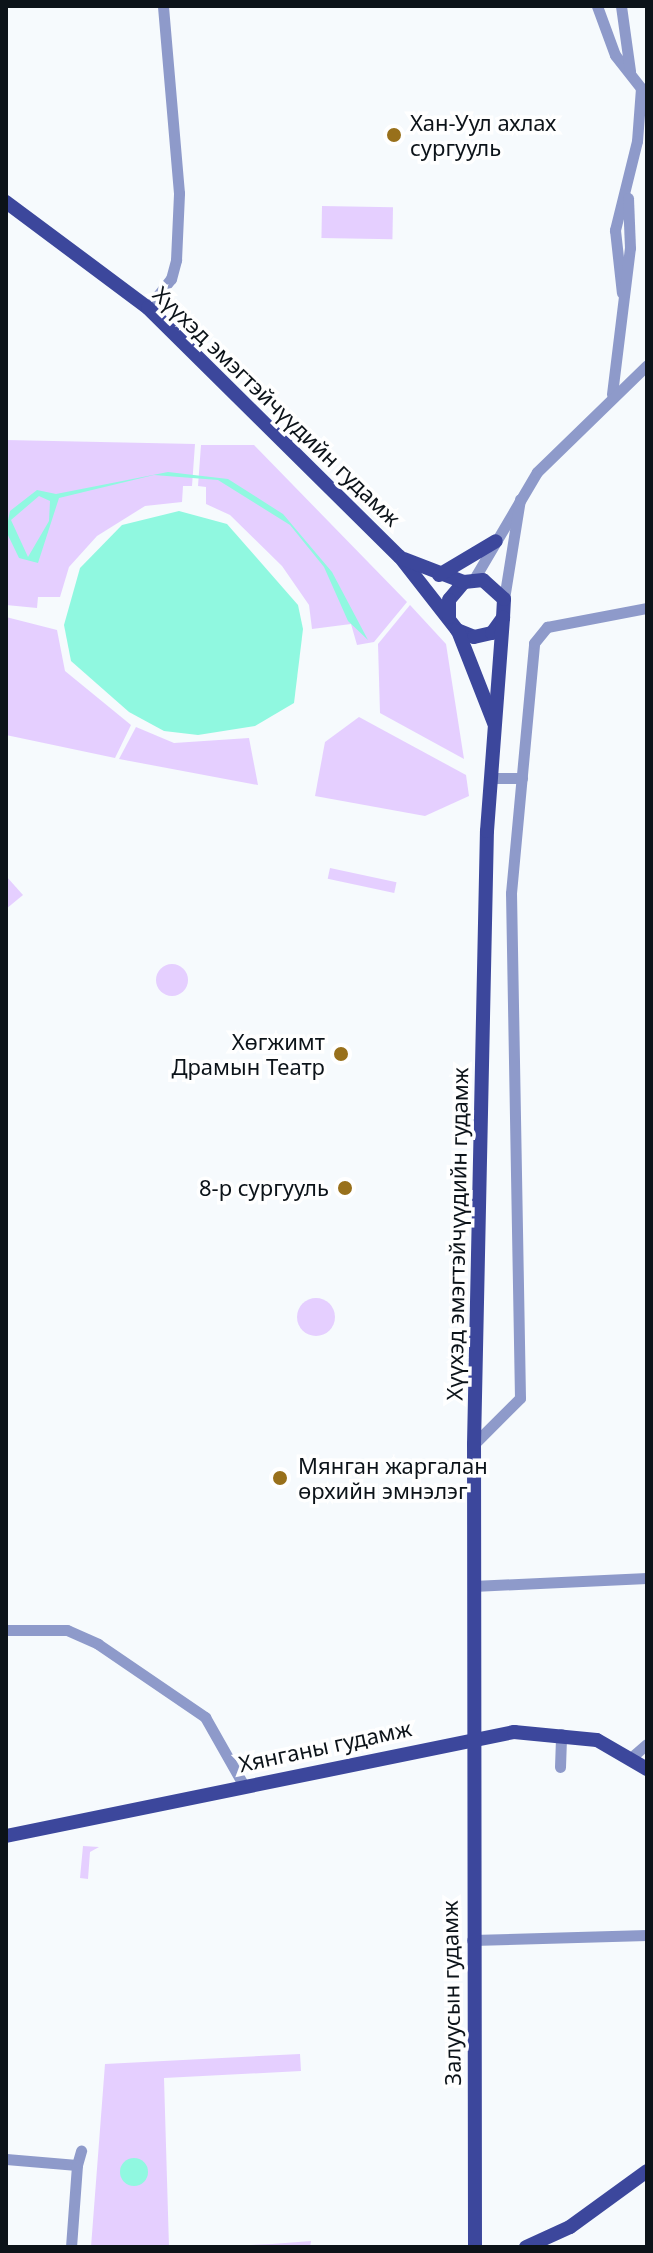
<!DOCTYPE html>
<html>
<head>
<meta charset="utf-8">
<style>
	body { margin:0 }
	#map { position:relative; width:653px; height:2253px; overflow:hidden; background:#f6fafd; font-family:"Noto Sans",sans-serif }
	div>[style] { position:absolute }
	.green>* { inset:0; background:#e5cfff; transform-origin:0 0 }
	.round { border-radius:50% }
	.water>* { inset:0; background:#90f8e0 }
	.minor>* { height:11px; margin:-5.5px; padding:0 5.5px; transform-origin:5.5px; border-radius:5.5px; background:#8e9aca }
	.major>* { height:14px; margin:-7px; padding:0 7px; transform-origin:7px; border-radius:7px; background:#3c479c }
	.dots>* { width:22px; height:22px; translate:-50% -50%; box-sizing:border-box; border:4px solid #fff; border-radius:50% }
	span { translate:-50% -50%; white-space:nowrap; text-align:center; line-height:1.15; -webkit-text-stroke:7px #fff; paint-order:stroke }
	.poi-label { font-size:22px; color:#0c1319 }
	.left { translate:0 -50%; text-align:left }
	.right { translate:-100% -50%; text-align:right }
	.street-label { font-size:22px; color:#0c1319 }
	.frame { position:absolute; inset:0; border:8px solid #0c1319; pointer-events:none }
</style>
</head>
<body>
<div id="map">
	<div class="green">
		<div style="left:322px;top:206px;width:71px;height:32px;rotate:1deg"></div>
		<div style="clip-path:polygon(6px 440px,195px 444px,192px 486px,183px 486px,182px 502px,145px 506px,97px 536px,69px 567px,60px 597px,38px 597px,37px 608px,6px 605px)"></div>
		<div style="clip-path:polygon(201px 445px,254px 445px,407px 602px,374px 642px,357px 645px,351px 624px,312px 629px,309px 605px,282px 566px,230px 515px,206px 504px,206px 487px,198px 486px)"></div>
		<div style="clip-path:polygon(410px 605px,446px 644px,464px 759px,380px 713px,378px 644px)"></div>
		<div style="clip-path:polygon(6px 617px,57px 630px,65px 671px,131px 725px,115px 758px,6px 735px)"></div>
		<div style="clip-path:polygon(359px 717px,466px 775px,469px 796px,425px 816px,315px 796px,325px 742px)"></div>
		<div style="clip-path:polygon(136px 727px,174px 743px,249px 738px,258px 785px,119px 759px)"></div>
		<div style="left:330px;top:868px;width:68px;height:11px;rotate:12deg"></div>
		<div style="clip-path:polygon(6px 876px,23px 895px,6px 909px)"></div>
		<div class="round" style="left:156px;top:964px;width:32px;height:32px"></div>
		<div class="round" style="left:297px;top:1298px;width:38px;height:38px"></div>
		<div style="clip-path:polygon(83px 1846px,99px 1847px,90px 1852px,88px 1879px,80px 1878px)"></div>
		<div style="clip-path:polygon(300px 2054px,301px 2071px,164px 2078px,169px 2247px,91px 2247px,105px 2064px)"></div>
		<div style="clip-path:polygon(311px 2241px,310px 2247px,206px 2247px,272px 2244px)"></div>
	</div>
	<div class="water">
		<div style="clip-path:polygon(evenodd,168px 472px,228px 479px,283px 514px,332px 572px,368px 640px,348px 621px,324px 567px,290px 525px,218px 480px,154px 475px,59px 498px,38px 563px,19px 558px,6px 531px,10px 511px,37px 490px,56px 494px,168px 472px,39px 496px,50px 501px,49px 521px,28px 557px,11px 520px,39px 496px)"></div>
		<div style="clip-path:polygon(179px 511px,227px 524px,298px 605px,303px 629px,294px 703px,255px 726px,198px 735px,164px 731px,129px 712px,71px 661px,64px 625px,80px 568px,122px 525px)"></div>
		<div class="round" style="left:120px;top:2158px;width:28px;height:28px"></div>
	</div>
	<div class="minor">
		<div style="left:597px;top:6px;width:52px;rotate:69.8deg"></div>
		<div style="left:615px;top:55px;width:42px;rotate:51.8deg"></div>
		<div style="left:641px;top:88px;width:53px;rotate:94.3deg"></div>
		<div style="left:637px;top:141px;width:92px;rotate:103.9deg"></div>
		<div style="left:615px;top:230px;width:63px;rotate:83.7deg"></div>
		<div style="left:621px;top:6px;width:66px;rotate:82.1deg"></div>
		<div style="left:148px;top:308px;width:37px;rotate:-52deg"></div>
		<div style="left:171px;top:279px;width:20px;rotate:-75deg"></div>
		<div style="left:176px;top:260px;width:67px;rotate:-87.4deg"></div>
		<div style="left:179px;top:193px;width:188px;rotate:-94.9deg"></div>
		<div style="left:612px;top:394px;width:147px;rotate:-83deg"></div>
		<div style="left:630px;top:248px;width:50px;rotate:-92.3deg"></div>
		<div style="left:474px;top:579px;width:124px;rotate:-59.5deg"></div>
		<div style="left:537px;top:472px;width:153px;rotate:-44.2deg"></div>
		<div style="left:504px;top:599px;width:101px;rotate:-80.9deg"></div>
		<div style="left:492px;top:778px;width:30px"></div>
		<div style="left:474px;top:1444px;width:65px;rotate:-45deg"></div>
		<div style="left:520px;top:1398px;width:505px;rotate:-91.02deg"></div>
		<div style="left:511px;top:893px;width:251px;rotate:-84.7deg"></div>
		<div style="left:534px;top:643px;width:21px;rotate:-51deg"></div>
		<div style="left:547px;top:627px;width:102px;rotate:-10.8deg"></div>
		<div style="left:473px;top:1586px;width:174px;rotate:-2.6deg"></div>
		<div style="left:6px;top:1630px;width:61px"></div>
		<div style="left:67px;top:1630px;width:34px;rotate:24deg"></div>
		<div style="left:98px;top:1644px;width:130px;rotate:34.3deg"></div>
		<div style="left:205px;top:1717px;width:79px;rotate:60.5deg"></div>
		<div style="left:633px;top:1756px;width:18px;rotate:-41deg"></div>
		<div style="left:560px;top:1767px;width:33px;rotate:-88deg"></div>
		<div style="left:472px;top:1940px;width:175px;rotate:-1.6deg"></div>
		<div style="left:6px;top:2159px;width:71px;rotate:4.8deg"></div>
		<div style="left:77px;top:2165px;width:15px;rotate:-74deg"></div>
		<div style="left:71px;top:2247px;width:82px;rotate:-85.8deg"></div>
	</div>
	<div class="major">
		<div style="left:6px;top:202px;width:177px;rotate:36.7deg"></div>
		<div style="left:148px;top:308px;width:354px;rotate:44.7deg"></div>
		<div style="left:400px;top:557px;width:93px;rotate:52deg"></div>
		<div style="left:457px;top:630px;width:18px;rotate:22deg"></div>
		<div style="left:474px;top:637px;width:18px;rotate:-13deg"></div>
		<div style="left:492px;top:633px;width:19px;rotate:-54deg"></div>
		<div style="left:503px;top:618px;width:19px;rotate:-87deg"></div>
		<div style="left:504px;top:599px;width:28px;rotate:-138deg"></div>
		<div style="left:483px;top:580px;width:19px;rotate:174deg"></div>
		<div style="left:464px;top:582px;width:23px;rotate:130deg"></div>
		<div style="left:449px;top:600px;width:17px;rotate:90deg"></div>
		<div style="left:404px;top:559px;width:64px;rotate:21deg"></div>
		<div style="left:439px;top:575px;width:66px;rotate:-30.8deg"></div>
		<div style="left:458px;top:631px;width:99px;rotate:68.6deg"></div>
		<div style="left:6px;top:1836px;width:519px;rotate:-11.57deg"></div>
		<div style="left:514px;top:1732px;width:83px;rotate:5.5deg"></div>
		<div style="left:597px;top:1740px;width:58px;rotate:30.1deg"></div>
		<div style="left:475px;top:2247px;width:803px;rotate:-90.07deg"></div>
		<div style="left:474px;top:1444px;width:613px;rotate:-88.79deg"></div>
		<div style="left:487px;top:831px;width:214px;rotate:-85.7deg"></div>
		<div style="left:526px;top:2247px;width:48px;rotate:-24.4deg"></div>
		<div style="left:570px;top:2227px;width:95px;rotate:-36deg"></div>
	</div>
	<div class="dots">
		<div style="left:394px;top:135px;background:#98701b"></div>
		<div style="left:341px;top:1054px;background:#98701b"></div>
		<div style="left:345px;top:1188px;background:#98701b"></div>
		<div style="left:280px;top:1478px;background:#98701b"></div>
	</div>
	<div class="poi-label">
		<span class="left" style="left:410px;top:135px">Хан-Уул ахлах<br>сургууль</span>
		<span class="right" style="left:325px;top:1054px">Хөгжимт<br>Драмын Театр</span>
		<span class="right" style="left:329px;top:1188px">8-р сургууль</span>
		<span class="left" style="left:298px;top:1478px">Мянган жаргалан<br>өрхийн эмнэлэг</span>
	</div>
	<div class="street-label">
		<span style="left:277px;top:406px;rotate:44deg">Хүүхэд эмэгтэйчүүдийн гудамж</span>
		<span style="left:457px;top:1234px;rotate:-89deg">Хүүхэд эмэгтэйчүүдийн гудамж</span>
		<span style="left:325px;top:1746px;rotate:-12deg">Хянганы гудамж</span>
		<span style="left:451px;top:1993px;rotate:-91deg">Залуусын гудамж</span>
	</div>
	<div class="frame"></div>
</div>
</body>
</html>
